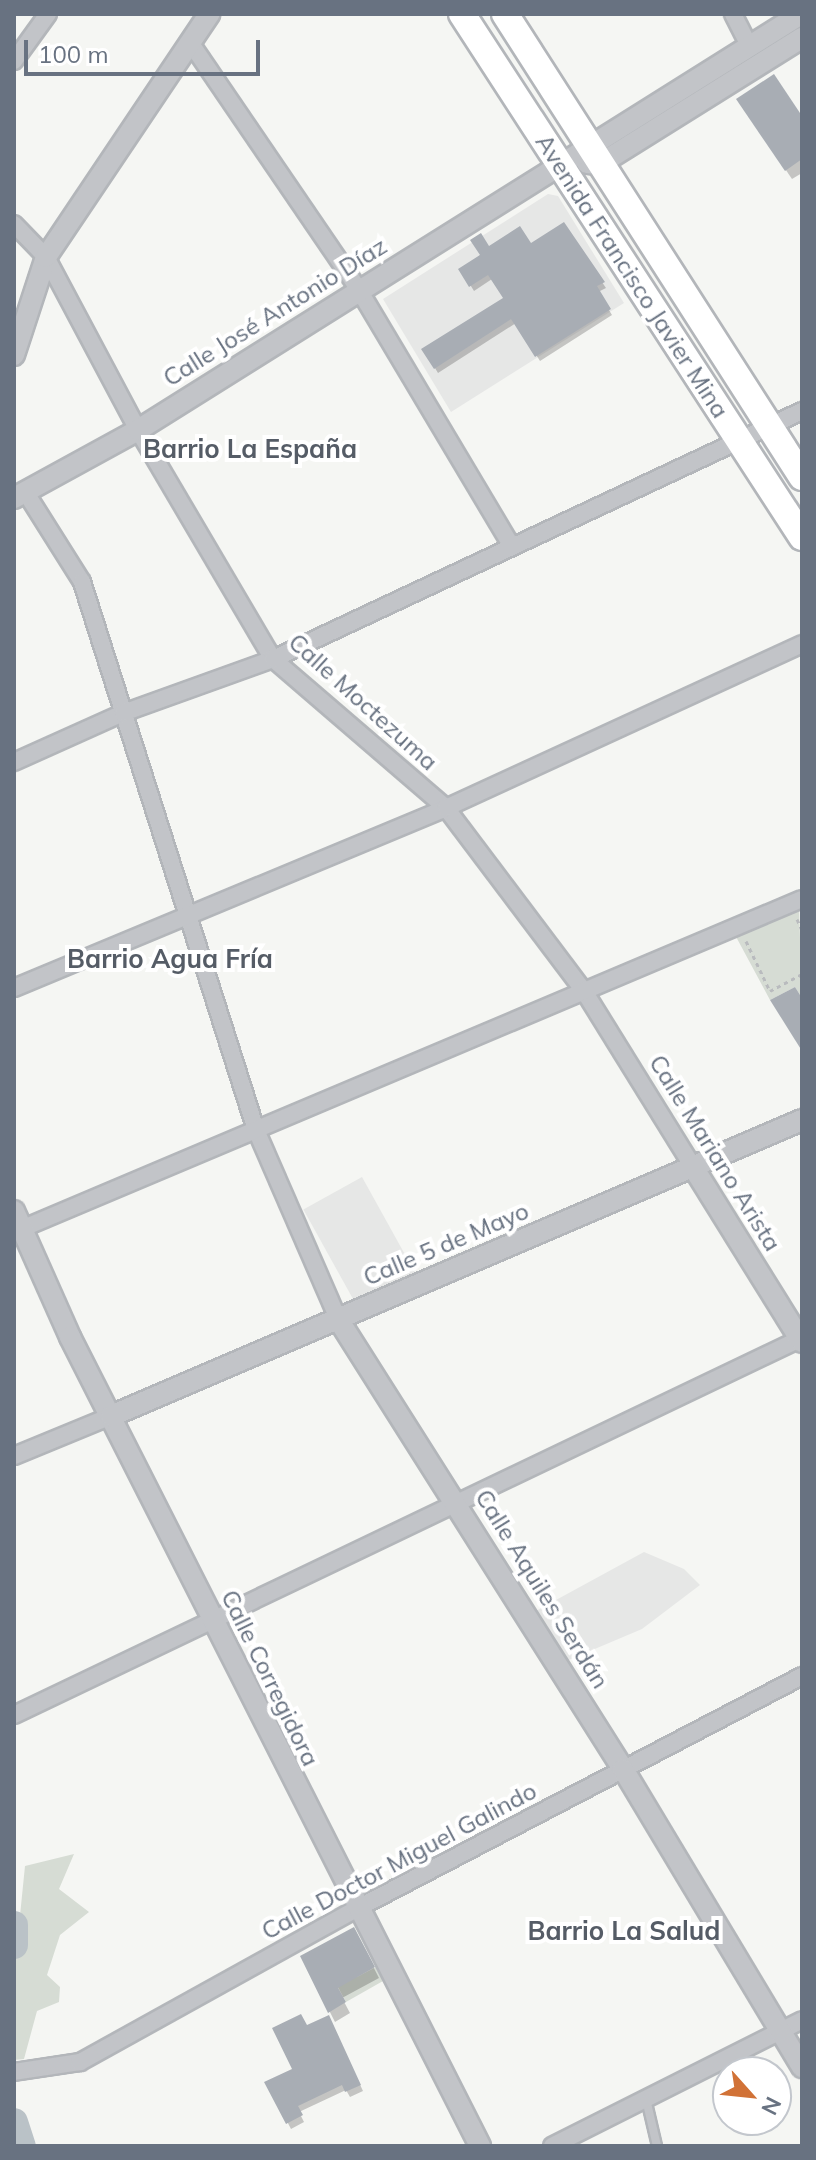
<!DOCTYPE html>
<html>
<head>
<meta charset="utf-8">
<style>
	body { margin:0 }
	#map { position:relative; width:816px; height:2160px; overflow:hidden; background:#f5f6f3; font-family:Mulish,sans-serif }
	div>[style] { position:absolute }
	.built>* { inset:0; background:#e6e7e6; transform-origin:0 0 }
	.green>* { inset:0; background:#d6dcd4 }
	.shadow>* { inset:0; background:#0003 }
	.river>* { height:28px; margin:-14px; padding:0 14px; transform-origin:14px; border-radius:14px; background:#bac2c7 }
	.building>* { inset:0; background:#a8adb4 }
	.path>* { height:3px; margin-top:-1.5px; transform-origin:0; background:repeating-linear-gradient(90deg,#b9bbbe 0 4px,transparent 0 8px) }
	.roads { filter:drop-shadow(2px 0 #b3b6ba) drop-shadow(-2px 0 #b3b6ba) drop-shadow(0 2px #b3b6ba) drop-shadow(0 -2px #b3b6ba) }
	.service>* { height:8px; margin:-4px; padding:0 4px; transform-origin:4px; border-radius:4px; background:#c2c4c8 }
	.minor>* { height:16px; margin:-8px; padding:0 8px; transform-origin:8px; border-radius:8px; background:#c2c4c8 }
	.tertiary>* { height:20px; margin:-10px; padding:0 10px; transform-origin:10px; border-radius:10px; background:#c2c4c8 }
	.primary>* { height:26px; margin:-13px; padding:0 13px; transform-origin:13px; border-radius:13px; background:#fff }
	span { translate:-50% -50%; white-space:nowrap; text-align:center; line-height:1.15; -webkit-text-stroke:8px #fff; paint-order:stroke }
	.street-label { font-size:24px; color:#687281 }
	.neighbourhood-label { font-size:26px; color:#555c66; font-weight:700 }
	.frame { position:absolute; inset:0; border:16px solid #687281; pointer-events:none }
	.north { position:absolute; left:712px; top:2056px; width:80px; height:80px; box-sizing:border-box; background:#fff; border:2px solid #c3c7cd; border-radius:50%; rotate:117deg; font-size:22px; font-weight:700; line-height:32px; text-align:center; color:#687281 }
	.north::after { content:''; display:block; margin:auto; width:28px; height:36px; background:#d17237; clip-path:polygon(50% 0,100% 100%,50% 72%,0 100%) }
	.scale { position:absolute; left:24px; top:40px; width:236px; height:36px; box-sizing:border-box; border:4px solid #687281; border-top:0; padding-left:10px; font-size:24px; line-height:28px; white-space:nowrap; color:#687281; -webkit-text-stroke:6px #fff; paint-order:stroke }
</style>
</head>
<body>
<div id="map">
	<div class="built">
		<div style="clip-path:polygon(548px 194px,558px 196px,624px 303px,451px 412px,383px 299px)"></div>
		<div style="left:362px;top:1177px;width:109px;height:67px;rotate:61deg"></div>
		<div style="clip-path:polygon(644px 1552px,684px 1569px,700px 1585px,642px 1629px,564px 1662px,534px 1612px)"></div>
	</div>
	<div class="green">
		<div style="clip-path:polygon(799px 907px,802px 998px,795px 987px,770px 1000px,734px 933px)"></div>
		<div style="clip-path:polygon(74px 1854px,59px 1889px,89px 1912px,60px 1935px,47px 1975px,60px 1987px,59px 2002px,37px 2011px,24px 2059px,14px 2060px,14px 1975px,25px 1866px)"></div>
		<div style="clip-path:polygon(376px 1967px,383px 1981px,346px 2002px,330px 1972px,357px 1977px)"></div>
	</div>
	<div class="shadow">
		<div style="clip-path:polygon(745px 110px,802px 119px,802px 173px,792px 179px)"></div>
		<div style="clip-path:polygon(564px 225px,606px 288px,598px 292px,612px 315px,540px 361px,516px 323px,438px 373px,424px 350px,506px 298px,492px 279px,474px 291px,461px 270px,488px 249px,530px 246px)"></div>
		<div style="clip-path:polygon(359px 1939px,379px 1978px,342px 1998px,350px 2013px,335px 2022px,302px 1957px)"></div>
		<div style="clip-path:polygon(329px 2018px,363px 2091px,350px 2097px,346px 2090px,299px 2112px,304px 2122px,291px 2129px,267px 2083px,294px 2070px,306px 2028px)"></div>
	</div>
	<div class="river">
		<div style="left:14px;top:1925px;width:20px;rotate:90deg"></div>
		<div style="left:14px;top:2122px;width:25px;rotate:72deg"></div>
	</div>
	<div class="building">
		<div style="clip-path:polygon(774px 74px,802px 116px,802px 159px,785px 171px,736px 99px)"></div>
		<div style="clip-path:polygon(564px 222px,605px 282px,597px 286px,611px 309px,535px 357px,511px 319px,434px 369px,421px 349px,503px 298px,488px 275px,469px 287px,458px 269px,480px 255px,470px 240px,481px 233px,489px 246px,520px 226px,531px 243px)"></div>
		<div style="clip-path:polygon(795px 987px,802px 998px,802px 1051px,770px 1000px)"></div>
		<div style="clip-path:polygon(354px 1927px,375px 1967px,338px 1988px,346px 2002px,328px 2013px,300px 1956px)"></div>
		<div style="clip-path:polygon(301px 2014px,307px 2025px,329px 2015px,361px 2085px,345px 2092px,342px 2085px,298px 2106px,303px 2115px,286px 2124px,264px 2082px,292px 2069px,272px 2028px)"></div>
	</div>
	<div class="path">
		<div style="left:797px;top:919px;width:12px;rotate:66deg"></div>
		<div style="left:746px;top:941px;width:55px;rotate:64.4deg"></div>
		<div style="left:770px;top:991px;width:36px;rotate:-28deg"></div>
	</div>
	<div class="roads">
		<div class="service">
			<div style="left:646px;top:2099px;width:48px;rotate:76.8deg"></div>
		</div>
		<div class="minor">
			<div style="left:733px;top:14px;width:35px;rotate:63deg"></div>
			<div style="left:190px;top:42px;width:300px;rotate:55.7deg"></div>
			<div style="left:359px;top:290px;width:297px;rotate:59.2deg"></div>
			<div style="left:14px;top:61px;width:58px;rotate:-54.1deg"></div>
			<div style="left:14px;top:224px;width:46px;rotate:45.9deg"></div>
			<div style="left:46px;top:257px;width:196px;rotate:62deg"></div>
			<div style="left:138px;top:430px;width:266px;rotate:59.5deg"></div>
			<div style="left:273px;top:659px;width:228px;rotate:40.7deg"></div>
			<div style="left:446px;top:808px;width:229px;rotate:53deg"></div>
			<div style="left:584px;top:991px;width:207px;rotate:58.2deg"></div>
			<div style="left:26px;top:493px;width:105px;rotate:57.8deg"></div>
			<div style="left:82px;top:582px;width:575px;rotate:72.38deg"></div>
			<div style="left:256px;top:1130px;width:206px;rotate:66.5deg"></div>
			<div style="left:14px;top:762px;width:120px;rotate:-24.2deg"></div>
			<div style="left:123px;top:713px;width:159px;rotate:-19.8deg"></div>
			<div style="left:273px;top:659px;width:584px;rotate:-25.12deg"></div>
			<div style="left:14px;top:988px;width:468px;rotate:-22.6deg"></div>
			<div style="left:446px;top:808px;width:392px;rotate:-24.7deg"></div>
			<div style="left:14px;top:1232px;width:855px;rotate:-22.91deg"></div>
			<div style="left:14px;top:1456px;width:105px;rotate:-22.4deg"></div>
			<div style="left:14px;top:1715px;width:874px;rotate:-25.57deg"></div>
			<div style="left:14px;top:2072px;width:67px;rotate:-8.6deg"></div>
			<div style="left:80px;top:2062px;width:316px;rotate:-29deg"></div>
			<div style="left:356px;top:1909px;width:503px;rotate:-27.58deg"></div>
			<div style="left:552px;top:2146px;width:280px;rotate:-26.7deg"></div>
		</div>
		<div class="tertiary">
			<div style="left:587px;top:163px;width:13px;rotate:4deg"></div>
			<div style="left:600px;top:164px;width:238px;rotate:-32deg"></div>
			<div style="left:14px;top:355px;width:103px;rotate:-71.9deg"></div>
			<div style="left:46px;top:257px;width:293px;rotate:-56.1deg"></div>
			<div style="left:14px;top:498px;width:141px;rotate:-28.7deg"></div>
			<div style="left:138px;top:430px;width:783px;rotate:-32.11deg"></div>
			<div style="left:693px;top:1167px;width:206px;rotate:58.1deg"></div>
			<div style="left:14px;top:1211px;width:138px;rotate:66deg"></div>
			<div style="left:70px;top:1337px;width:907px;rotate:63.12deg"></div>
			<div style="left:338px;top:1319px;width:533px;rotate:57.65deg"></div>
			<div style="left:623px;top:1769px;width:348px;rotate:59deg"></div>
			<div style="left:111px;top:1416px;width:752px;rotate:-23.19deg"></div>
		</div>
		<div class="primary">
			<div style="left:462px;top:14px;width:624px;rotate:56.97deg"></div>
			<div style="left:505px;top:14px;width:550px;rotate:57.32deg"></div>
		</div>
	</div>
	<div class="street-label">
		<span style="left:632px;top:276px;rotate:57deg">Avenida Francisco Javier Mina</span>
		<span style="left:275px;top:312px;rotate:-32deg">Calle José Antonio Díaz</span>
		<span style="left:363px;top:702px;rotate:42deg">Calle Moctezuma</span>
		<span style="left:715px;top:1153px;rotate:58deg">Calle Mariano Arista</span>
		<span style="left:446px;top:1244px;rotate:-23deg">Calle 5 de Mayo</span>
		<span style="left:542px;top:1589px;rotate:58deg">Calle Aquiles Serdán</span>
		<span style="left:270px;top:1678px;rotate:64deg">Calle Corregidora</span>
		<span style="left:399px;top:1861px;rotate:-28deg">Calle Doctor Miguel Galindo</span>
	</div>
	<div class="neighbourhood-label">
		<span style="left:250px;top:449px">Barrio La España</span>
		<span style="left:170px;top:959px">Barrio Agua Fría</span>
		<span style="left:624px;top:1931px">Barrio La Salud</span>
	</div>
	<div class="frame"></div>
	<div class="north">N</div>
	<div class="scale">100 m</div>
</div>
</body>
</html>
